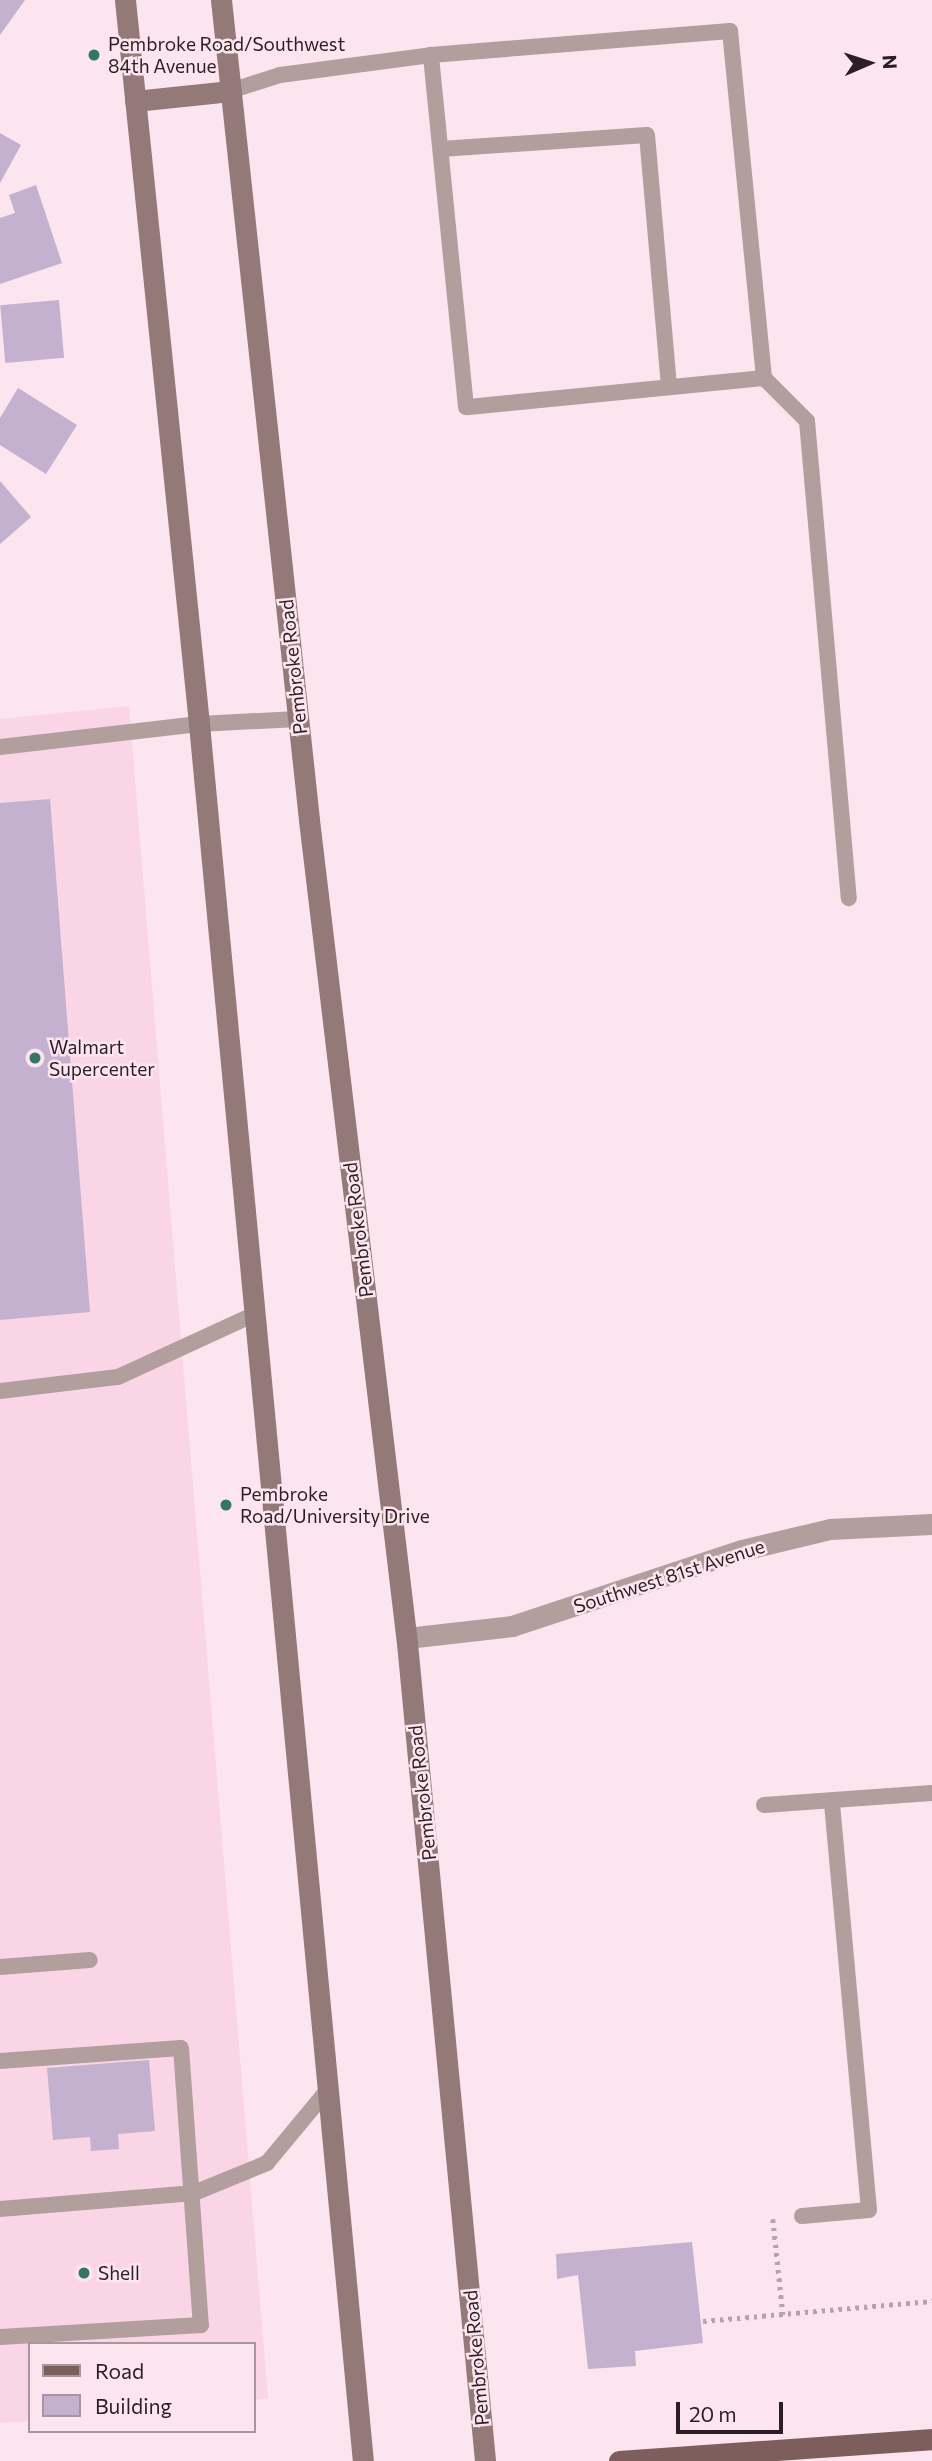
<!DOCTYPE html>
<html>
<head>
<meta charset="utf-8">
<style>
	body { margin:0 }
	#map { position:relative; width:932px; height:2461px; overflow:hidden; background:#fce5ef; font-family:Commissioner,sans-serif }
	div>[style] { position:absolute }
	.built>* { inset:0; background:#fad5e6 }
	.building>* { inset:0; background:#c4b0cf; transform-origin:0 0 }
	.path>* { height:4.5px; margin-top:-2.25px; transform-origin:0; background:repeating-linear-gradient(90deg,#b6a2ab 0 3.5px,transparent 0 8.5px) }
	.lane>* { height:16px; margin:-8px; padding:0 8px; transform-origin:8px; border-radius:8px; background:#b19e9d }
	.street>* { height:21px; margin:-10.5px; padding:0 10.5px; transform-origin:10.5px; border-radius:10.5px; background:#b19e9d }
	.secondary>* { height:21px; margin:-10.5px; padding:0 10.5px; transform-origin:10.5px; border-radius:10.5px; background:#937977 }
	.primary>* { height:21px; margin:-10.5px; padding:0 10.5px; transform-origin:10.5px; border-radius:10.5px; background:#7d5e5c }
	.dots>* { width:19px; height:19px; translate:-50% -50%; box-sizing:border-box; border:4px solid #fce5ef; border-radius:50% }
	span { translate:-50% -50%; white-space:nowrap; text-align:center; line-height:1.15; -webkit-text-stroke:5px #fce5ef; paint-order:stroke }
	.poi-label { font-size:19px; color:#2c1e25 }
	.left { translate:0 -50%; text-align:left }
	.street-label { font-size:19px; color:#2c1e25 }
	.legend { position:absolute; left:28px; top:2342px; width:228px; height:91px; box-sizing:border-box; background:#fce5ef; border:2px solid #a9959e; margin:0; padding:9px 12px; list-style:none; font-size:21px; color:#2c1e25 }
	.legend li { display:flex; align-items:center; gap:14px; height:35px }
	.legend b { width:35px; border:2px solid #a9959e }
	.north { position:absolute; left:834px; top:28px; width:70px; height:70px; -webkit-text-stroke:5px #fce5ef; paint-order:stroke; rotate:87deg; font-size:19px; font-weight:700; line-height:28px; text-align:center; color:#2c1e25 }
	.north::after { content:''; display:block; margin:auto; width:24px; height:32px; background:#2c1e25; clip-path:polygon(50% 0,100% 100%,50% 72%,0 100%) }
	.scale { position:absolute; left:676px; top:2402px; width:107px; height:32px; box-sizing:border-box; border:4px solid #2c1e25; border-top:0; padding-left:9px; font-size:21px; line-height:24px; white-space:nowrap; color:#2c1e25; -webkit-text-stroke:5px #fce5ef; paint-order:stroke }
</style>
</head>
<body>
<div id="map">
	<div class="built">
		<div style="clip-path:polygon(129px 706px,268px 2398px,254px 2400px,254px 2344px,30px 2344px,30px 2421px,0 2423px,0 719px)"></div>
	</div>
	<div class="building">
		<div style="clip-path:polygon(0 0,25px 0,0 35px)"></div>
		<div style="clip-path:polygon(0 133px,21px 145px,0 183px)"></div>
		<div style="clip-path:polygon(36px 185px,62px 263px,0 284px,0 218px,15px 213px,9px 195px)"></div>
		<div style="left:59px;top:300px;width:58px;height:59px;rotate:85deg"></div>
		<div style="clip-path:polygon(18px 388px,77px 425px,46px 474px,0 445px,0 418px)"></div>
		<div style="clip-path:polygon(0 481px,31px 517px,0 544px)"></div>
		<div style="clip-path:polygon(50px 799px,90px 1312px,0 1320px,0 803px)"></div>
		<div style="clip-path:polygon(149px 2060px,155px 2131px,118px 2134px,119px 2149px,91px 2151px,90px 2137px,53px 2140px,47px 2068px)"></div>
		<div style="clip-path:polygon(692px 2242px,703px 2343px,635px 2351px,636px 2366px,588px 2369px,578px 2275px,557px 2279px,556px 2254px)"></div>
	</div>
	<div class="path">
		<div style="left:773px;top:2219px;width:96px;rotate:84deg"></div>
		<div style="left:703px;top:2321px;width:230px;rotate:-5deg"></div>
	</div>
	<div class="lane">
		<div style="left:230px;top:91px;width:52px;rotate:-17.7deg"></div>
		<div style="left:280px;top:75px;width:152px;rotate:-7.5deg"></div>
		<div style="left:431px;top:55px;width:300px;rotate:-4.6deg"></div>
		<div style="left:730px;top:31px;width:349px;rotate:84.4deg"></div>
		<div style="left:764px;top:378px;width:299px;rotate:174.4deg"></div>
		<div style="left:466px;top:407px;width:354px;rotate:-95.7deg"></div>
		<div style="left:441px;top:149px;width:206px;rotate:-3.9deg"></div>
		<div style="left:647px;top:135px;width:253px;rotate:85deg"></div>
		<div style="left:764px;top:378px;width:61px;rotate:45deg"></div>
		<div style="left:807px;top:421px;width:479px;rotate:85deg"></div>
		<div style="left:0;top:747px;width:200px;rotate:-6.6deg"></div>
		<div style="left:199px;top:724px;width:100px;rotate:-2.9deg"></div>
		<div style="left:0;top:1391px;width:119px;rotate:-6.8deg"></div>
		<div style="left:118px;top:1377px;width:151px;rotate:-24.7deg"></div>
		<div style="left:764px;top:1805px;width:168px;rotate:-4.1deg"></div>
		<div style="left:0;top:1967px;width:90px;rotate:-4.4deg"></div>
		<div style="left:0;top:2061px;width:181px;rotate:-4.1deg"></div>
		<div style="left:181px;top:2048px;width:278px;rotate:85.9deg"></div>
		<div style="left:201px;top:2325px;width:201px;rotate:176.6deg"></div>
		<div style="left:0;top:2209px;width:195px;rotate:-4.7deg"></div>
		<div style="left:194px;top:2193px;width:79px;rotate:-22.3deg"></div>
		<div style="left:267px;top:2163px;width:99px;rotate:-50.3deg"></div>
		<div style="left:802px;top:2216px;width:67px;rotate:-5.1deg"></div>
		<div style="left:869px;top:2210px;width:410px;rotate:-95.2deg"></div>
	</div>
	<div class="street">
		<div style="left:407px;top:1638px;width:106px;rotate:-6.5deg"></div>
		<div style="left:512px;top:1626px;width:242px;rotate:-18.3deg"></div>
		<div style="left:742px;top:1550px;width:90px;rotate:-13.4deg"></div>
		<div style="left:830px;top:1529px;width:102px;rotate:-2.8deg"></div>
	</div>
	<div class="secondary">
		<div style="left:125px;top:0;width:728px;rotate:84.16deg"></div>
		<div style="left:199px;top:724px;width:1745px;rotate:84.61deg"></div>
		<div style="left:221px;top:0;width:825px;rotate:83.87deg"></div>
		<div style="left:309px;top:820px;width:829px;rotate:83.21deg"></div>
		<div style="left:407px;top:1643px;width:822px;rotate:84.55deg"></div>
		<div style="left:135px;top:101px;width:96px;rotate:-6deg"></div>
	</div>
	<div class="primary">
		<div style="left:619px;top:2461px;width:314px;rotate:-4deg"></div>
	</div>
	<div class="dots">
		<div style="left:94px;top:55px;background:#347565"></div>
		<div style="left:35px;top:1058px;background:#347565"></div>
		<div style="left:226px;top:1505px;background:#347565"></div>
		<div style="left:84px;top:2273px;background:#347565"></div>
	</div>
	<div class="poi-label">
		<span class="left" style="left:108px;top:55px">Pembroke Road/Southwest<br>84th Avenue</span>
		<span class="left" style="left:49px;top:1058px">Walmart<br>Supercenter</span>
		<span class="left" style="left:240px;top:1505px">Pembroke<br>Road/University Drive</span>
		<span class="left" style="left:98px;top:2273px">Shell</span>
	</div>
	<div class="street-label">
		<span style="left:293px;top:667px;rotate:-96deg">Pembroke Road</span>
		<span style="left:358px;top:1230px;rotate:-97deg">Pembroke Road</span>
		<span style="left:669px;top:1576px;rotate:-18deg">Southwest 81st Avenue</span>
		<span style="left:422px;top:1793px;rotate:-96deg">Pembroke Road</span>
		<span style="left:476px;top:2358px;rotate:-95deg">Pembroke Road</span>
	</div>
	<ul class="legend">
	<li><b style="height:9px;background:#7d5e5c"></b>Road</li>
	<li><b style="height:19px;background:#c4b0cf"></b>Building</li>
	</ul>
	<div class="north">N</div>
	<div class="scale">20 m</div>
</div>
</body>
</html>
